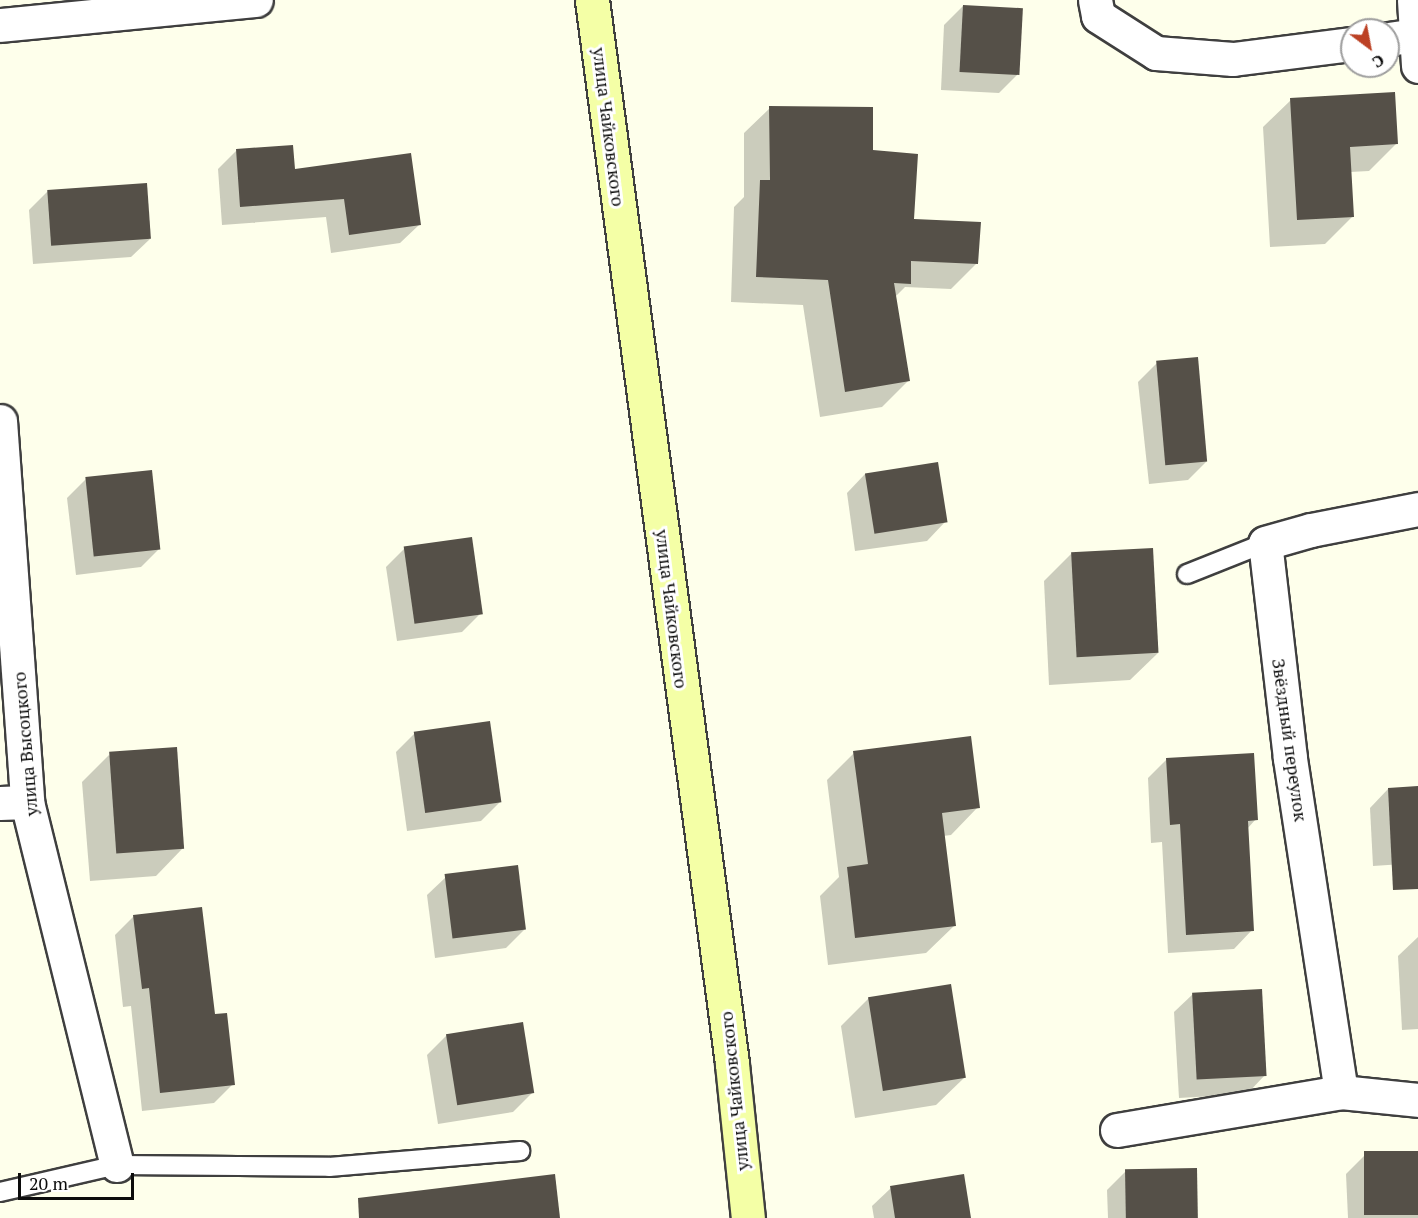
<!DOCTYPE html>
<html>
<head>
<meta charset="utf-8">
<style>
	body { margin:0 }
	#map { position:relative; width:1418px; height:1218px; overflow:hidden; background:#feffeb; font-family:"PT Serif",serif }
	div>[style] { position:absolute }
	.shadow>* { inset:0; background:#0003 }
	.building>* { inset:0; background:#555048; transform-origin:0 0 }
	.roads { filter:drop-shadow(2px 0 #3f3f3f) drop-shadow(-2px 0 #3f3f3f) drop-shadow(0 2px #3f3f3f) drop-shadow(0 -2px #3f3f3f) }
	.service>* { height:18px; margin:-9px; padding:0 9px; transform-origin:9px; border-radius:9px; background:#fff }
	.minor>* { height:33px; margin:-16.5px; padding:0 16.5px; transform-origin:16.5px; border-radius:16.5px; background:#fff }
	.secondary>* { height:33px; margin:-16.5px; padding:0 16.5px; transform-origin:16.5px; border-radius:16.5px; background:#f4ffa6 }
	span { translate:-50% -50%; white-space:nowrap; text-align:center; line-height:1.15; -webkit-text-stroke:6px #fff; paint-order:stroke }
	.street-label { font-size:18px; color:#0c0c0c }
	.north { position:absolute; left:1340px; top:18px; width:60px; height:60px; box-sizing:border-box; background:#fff; border:2px solid #9e9e9e; border-radius:50%; rotate:148deg; font-size:16px; font-weight:700; line-height:24px; text-align:center; color:#0c0c0c }
	.north::after { content:''; display:block; margin:auto; width:21px; height:27px; background:#bc4124; clip-path:polygon(50% 0,100% 100%,50% 72%,0 100%) }
	.scale { position:absolute; left:18px; top:1173px; width:116px; height:27px; box-sizing:border-box; border:3px solid #0c0c0c; border-top:0; padding-left:8px; font-size:18px; line-height:21px; white-space:nowrap; color:#0c0c0c; -webkit-text-stroke:4px #fff; paint-order:stroke }
</style>
</head>
<body>
<div id="map">
	<div class="shadow">
		<div style="clip-path:polygon(963px 6px,1018px 74px,999px 93px,941px 90px,944px 25px)"></div>
		<div style="clip-path:polygon(1291px 100px,1397px 143px,1369px 171px,1350px 172px,1353px 216px,1325px 244px,1270px 247px,1263px 127px)"></div>
		<div style="clip-path:polygon(770px 108px,871px 151px,912px 220px,977px 263px,951px 289px,905px 287px,895px 297px,908px 381px,882px 407px,820px 417px,803px 305px,731px 302px,734px 207px,744px 197px,744px 133px)"></div>
		<div style="clip-path:polygon(236px 151px,419px 225px,400px 243px,331px 253px,326px 217px,222px 225px,218px 169px)"></div>
		<div style="clip-path:polygon(48px 191px,150px 239px,131px 257px,33px 264px,29px 210px)"></div>
		<div style="clip-path:polygon(1157px 363px,1207px 461px,1188px 480px,1149px 484px,1138px 382px)"></div>
		<div style="clip-path:polygon(865px 474px,945px 522px,927px 541px,855px 551px,847px 493px)"></div>
		<div style="clip-path:polygon(86px 479px,159px 549px,141px 567px,76px 575px,67px 498px)"></div>
		<div style="clip-path:polygon(405px 548px,481px 613px,462px 632px,397px 641px,386px 567px)"></div>
		<div style="clip-path:polygon(1071px 554px,1158px 653px,1130px 680px,1049px 685px,1044px 581px)"></div>
		<div style="clip-path:polygon(415px 733px,500px 802px,481px 821px,407px 831px,396px 752px)"></div>
		<div style="clip-path:polygon(854px 753px,978px 807px,951px 835px,943px 836px,954px 926px,926px 953px,828px 965px,820px 896px,839px 877px,827px 780px)"></div>
		<div style="clip-path:polygon(109px 755px,183px 848px,156px 876px,90px 881px,82px 782px)"></div>
		<div style="clip-path:polygon(1167px 759px,1256px 819px,1247px 829px,1252px 930px,1234px 949px,1168px 953px,1162px 842px,1151px 843px,1148px 778px)"></div>
		<div style="clip-path:polygon(1418px 788px,1418px 863px,1373px 866px,1370px 808px,1388px 789px)"></div>
		<div style="clip-path:polygon(446px 877px,525px 929px,506px 948px,435px 958px,427px 895px)"></div>
		<div style="clip-path:polygon(134px 916px,213px 1016px,233px 1084px,214px 1103px,142px 1111px,131px 1006px,123px 1007px,115px 935px)"></div>
		<div style="clip-path:polygon(1418px 937px,1418px 1029px,1402px 1030px,1398px 956px)"></div>
		<div style="clip-path:polygon(1193px 994px,1265px 1075px,1247px 1094px,1179px 1098px,1174px 1012px)"></div>
		<div style="clip-path:polygon(869px 998px,964px 1078px,936px 1105px,855px 1118px,841px 1026px)"></div>
		<div style="clip-path:polygon(446px 1036px,532px 1093px,513px 1112px,438px 1124px,427px 1055px)"></div>
		<div style="clip-path:polygon(1418px 1153px,1418px 1218px,1348px 1218px,1346px 1174px,1364px 1156px)"></div>
		<div style="clip-path:polygon(1126px 1171px,1197px 1218px,1108px 1218px,1107px 1190px)"></div>
		<div style="clip-path:polygon(891px 1188px,970px 1218px,874px 1218px,872px 1206px)"></div>
	</div>
	<div class="building">
		<div style="left:963px;top:5px;width:60px;height:67px;rotate:3deg"></div>
		<div style="clip-path:polygon(1395px 92px,1398px 144px,1350px 147px,1354px 217px,1297px 220px,1290px 98px)"></div>
		<div style="clip-path:polygon(769px 106px,873px 107px,873px 150px,918px 154px,914px 219px,981px 222px,978px 264px,911px 261px,911px 284px,894px 283px,910px 381px,845px 392px,828px 280px,756px 277px,760px 180px,770px 180px)"></div>
		<div style="clip-path:polygon(293px 145px,295px 169px,411px 153px,421px 225px,349px 235px,344px 199px,240px 207px,236px 149px)"></div>
		<div style="left:147px;top:183px;width:56px;height:100px;rotate:86deg"></div>
		<div style="left:1198px;top:357px;width:105px;height:42px;rotate:85deg"></div>
		<div style="left:938px;top:462px;width:61px;height:74px;rotate:81deg"></div>
		<div style="left:152px;top:470px;width:80px;height:67px;rotate:84deg"></div>
		<div style="left:472px;top:537px;width:78px;height:69px;rotate:82deg"></div>
		<div style="left:1153px;top:548px;width:105px;height:82px;rotate:87deg"></div>
		<div style="left:490px;top:721px;width:82px;height:77px;rotate:82deg"></div>
		<div style="clip-path:polygon(971px 736px,980px 808px,942px 813px,956px 926px,855px 938px,847px 867px,868px 864px,853px 751px)"></div>
		<div style="left:177px;top:747px;width:102px;height:68px;rotate:86deg"></div>
		<div style="clip-path:polygon(1254px 753px,1258px 820px,1248px 821px,1254px 931px,1186px 935px,1180px 824px,1170px 825px,1166px 758px)"></div>
		<div style="clip-path:polygon(1418px 786px,1418px 889px,1393px 890px,1388px 788px)"></div>
		<div style="left:518px;top:865px;width:65px;height:74px;rotate:83deg"></div>
		<div style="clip-path:polygon(202px 907px,215px 1014px,227px 1013px,235px 1085px,160px 1093px,149px 988px,142px 989px,133px 915px)"></div>
		<div style="left:951px;top:984px;width:95px;height:84px;rotate:81deg"></div>
		<div style="left:1262px;top:989px;width:87px;height:70px;rotate:87deg"></div>
		<div style="left:523px;top:1022px;width:72px;height:78px;rotate:81deg"></div>
		<div style="left:1418px;top:1151px;width:64px;height:54px;rotate:90deg"></div>
		<div style="left:1197px;top:1168px;width:50px;height:72px;rotate:89deg"></div>
		<div style="clip-path:polygon(555px 1174px,560px 1218px,359px 1218px,358px 1198px)"></div>
		<div style="clip-path:polygon(964px 1174px,971px 1218px,895px 1218px,890px 1186px)"></div>
	</div>
	<div class="roads">
		<div class="service">
			<div style="left:1187px;top:574px;width:84px;rotate:-21.7deg"></div>
			<div style="left:0;top:1192px;width:120px;rotate:-13deg"></div>
			<div style="left:117px;top:1165px;width:212px;rotate:0.5deg"></div>
			<div style="left:329px;top:1167px;width:192px;rotate:-4.8deg"></div>
		</div>
		<div class="minor">
			<div style="left:1095px;top:0;width:16px;rotate:79deg"></div>
			<div style="left:1098px;top:16px;width:69px;rotate:32.5deg"></div>
			<div style="left:1156px;top:53px;width:77px;rotate:4.5deg"></div>
			<div style="left:1233px;top:59px;width:120px;rotate:-7.2deg"></div>
			<div style="left:1414px;top:0;width:66px;rotate:86.5deg"></div>
			<div style="left:0;top:25px;width:257px;rotate:-5.6deg"></div>
			<div style="left:1388px;top:39px;width:30px;rotate:-8deg"></div>
			<div style="left:0;top:421px;width:382px;rotate:85.9deg"></div>
			<div style="left:27px;top:802px;width:374px;rotate:76.1deg"></div>
			<div style="left:0;top:803px;width:27px;rotate:-2deg"></div>
			<div style="left:1341px;top:1092px;width:338px;rotate:-98.7deg"></div>
			<div style="left:1290px;top:758px;width:216px;rotate:-96.6deg"></div>
			<div style="left:1265px;top:543px;width:48px;rotate:-15.8deg"></div>
			<div style="left:1311px;top:530px;width:109px;rotate:-11.1deg"></div>
			<div style="left:1117px;top:1130px;width:227px;rotate:-9.6deg"></div>
			<div style="left:1341px;top:1092px;width:77px;rotate:5.9deg"></div>
		</div>
		<div class="secondary">
			<div style="left:592px;top:0;width:1073px;rotate:82.5deg"></div>
			<div style="left:732px;top:1064px;width:155px;rotate:84.1deg"></div>
		</div>
	</div>
	<div class="street-label">
		<span style="left:609px;top:127px;rotate:83deg">улица Чайковского</span>
		<span style="left:672px;top:609px;rotate:83deg">улица Чайковского</span>
		<span style="left:1290px;top:740px;rotate:82deg">Звёздный переулок</span>
		<span style="left:25px;top:744px;rotate:-95deg">улица Высоцкого</span>
		<span style="left:734px;top:1091px;rotate:-96deg">улица Чайковского</span>
	</div>
	<div class="north">С</div>
	<div class="scale">20 m</div>
</div>
</body>
</html>
